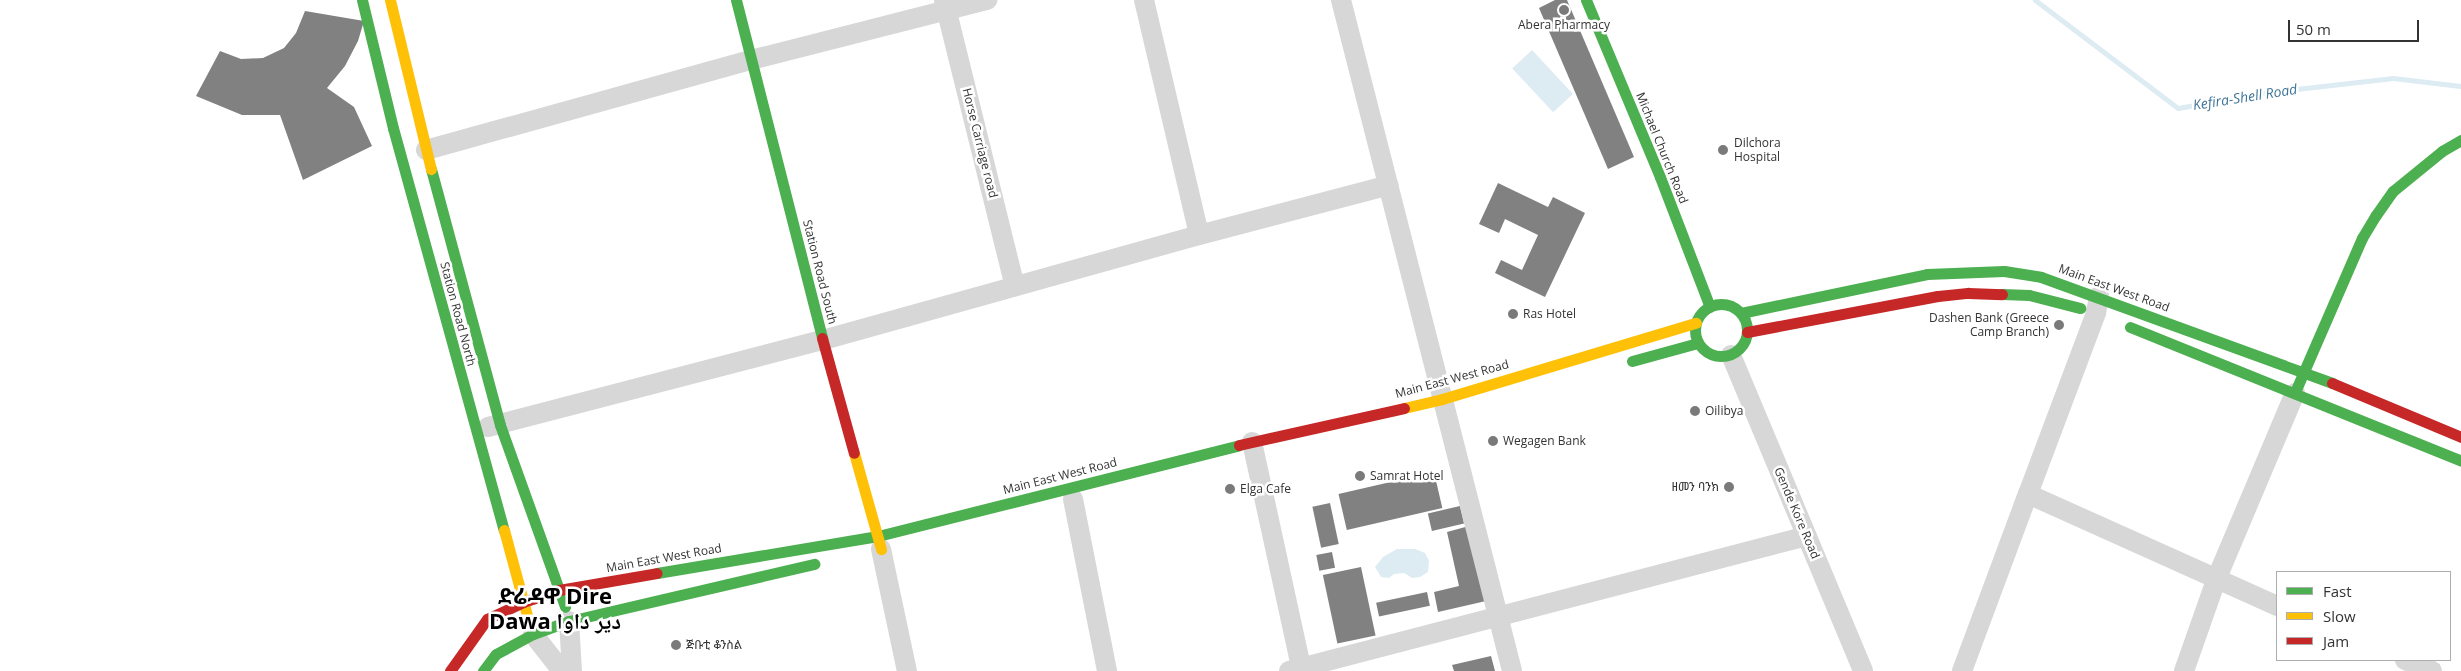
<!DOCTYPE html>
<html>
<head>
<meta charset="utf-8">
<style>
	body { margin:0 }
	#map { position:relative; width:2461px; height:671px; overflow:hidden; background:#fff; font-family:"Open Sans","Noto Naskh Arabic","Noto Sans Ethiopic",sans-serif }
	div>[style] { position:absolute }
	.water>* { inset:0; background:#ddebf3; transform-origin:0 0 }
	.stream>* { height:5px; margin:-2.5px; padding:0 2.5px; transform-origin:2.5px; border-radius:2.5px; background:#ddebf3 }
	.building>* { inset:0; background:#818181; transform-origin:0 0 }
	.street>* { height:20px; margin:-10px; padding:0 10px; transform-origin:10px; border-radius:10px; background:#d7d7d7 }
	.fast>* { height:11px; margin:-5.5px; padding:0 5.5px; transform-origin:5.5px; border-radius:5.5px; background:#4caf50 }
	.fast>.ring { margin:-5.5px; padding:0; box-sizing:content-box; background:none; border:11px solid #4caf50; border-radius:50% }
	.slow>* { height:11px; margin:-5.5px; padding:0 5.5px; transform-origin:5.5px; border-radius:5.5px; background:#ffc107 }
	.jam>* { height:11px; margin:-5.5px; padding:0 5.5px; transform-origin:5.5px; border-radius:5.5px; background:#c62828 }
	.dots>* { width:14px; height:14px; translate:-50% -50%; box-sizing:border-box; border:2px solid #fff; border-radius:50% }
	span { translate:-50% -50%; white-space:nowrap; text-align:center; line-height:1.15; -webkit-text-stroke:5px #fff; paint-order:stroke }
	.poi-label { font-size:12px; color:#333 }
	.left { translate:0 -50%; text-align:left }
	.right { translate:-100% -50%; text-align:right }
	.street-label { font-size:12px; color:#333 }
	.water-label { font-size:14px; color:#3f7597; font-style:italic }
	.town-label { font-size:22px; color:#000; font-weight:700 }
	.legend { position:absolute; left:2276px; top:571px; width:175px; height:90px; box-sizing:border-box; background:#fff; border:1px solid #adadad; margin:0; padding:6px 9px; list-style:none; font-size:15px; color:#333 }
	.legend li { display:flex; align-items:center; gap:10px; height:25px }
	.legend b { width:25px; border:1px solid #adadad }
	.scale { position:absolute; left:2288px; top:20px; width:131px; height:22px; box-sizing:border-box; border:2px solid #333; border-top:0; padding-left:6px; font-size:15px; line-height:18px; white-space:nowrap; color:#333; -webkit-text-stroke:4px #fff; paint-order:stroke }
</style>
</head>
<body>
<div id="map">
	<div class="water">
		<div style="left:1532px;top:50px;width:60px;height:27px;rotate:47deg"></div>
		<div style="clip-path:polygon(1397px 549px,1415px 549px,1425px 553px,1429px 561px,1428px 572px,1420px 577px,1412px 578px,1404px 573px,1394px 574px,1389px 578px,1381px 577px,1375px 567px,1383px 557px)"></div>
	</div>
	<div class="stream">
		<div style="left:2035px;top:0;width:179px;rotate:37.1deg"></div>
		<div style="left:2178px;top:108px;width:84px;rotate:-10.2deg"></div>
		<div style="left:2261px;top:93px;width:133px;rotate:-6.5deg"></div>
		<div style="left:2393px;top:78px;width:68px;rotate:6.7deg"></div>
	</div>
	<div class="building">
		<div style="clip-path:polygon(1555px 0,1567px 0,1634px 157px,1608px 169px,1539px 8px)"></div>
		<div style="clip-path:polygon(305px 11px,364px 21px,358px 41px,345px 66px,327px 88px,354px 107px,372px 146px,303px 180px,280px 115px,242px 115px,196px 96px,220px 51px,241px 59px,263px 58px,284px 48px,296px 33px)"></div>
		<div style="clip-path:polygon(1498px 183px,1548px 207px,1553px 197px,1585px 213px,1545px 297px,1495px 273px,1501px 260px,1522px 270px,1538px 235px,1505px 219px,1499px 233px,1479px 224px)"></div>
		<div style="left:1434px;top:472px;width:37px;height:98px;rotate:77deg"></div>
		<div style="left:1330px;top:503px;width:42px;height:18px;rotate:78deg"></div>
		<div style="left:1460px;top:506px;width:18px;height:33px;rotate:77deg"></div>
		<div style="clip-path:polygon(1469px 526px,1486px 601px,1438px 612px,1434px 592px,1459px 586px,1447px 532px)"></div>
		<div style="left:1332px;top:552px;width:16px;height:16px;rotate:79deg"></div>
		<div style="left:1361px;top:567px;width:70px;height:39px;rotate:78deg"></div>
		<div style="left:1427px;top:592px;width:14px;height:52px;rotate:78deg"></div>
		<div style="clip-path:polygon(1491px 656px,1495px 671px,1454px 671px,1452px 665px)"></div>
	</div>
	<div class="street">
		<div style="left:944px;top:0;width:295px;rotate:76.1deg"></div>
		<div style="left:1144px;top:0;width:241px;rotate:76.8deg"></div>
		<div style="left:1199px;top:235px;width:196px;rotate:-14.7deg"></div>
		<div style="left:1341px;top:0;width:692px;rotate:75.7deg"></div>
		<div style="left:426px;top:150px;width:337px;rotate:-15.5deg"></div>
		<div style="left:751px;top:60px;width:244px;rotate:-14.3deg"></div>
		<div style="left:2099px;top:296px;width:17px;rotate:100deg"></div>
		<div style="left:2096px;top:313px;width:193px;rotate:110.6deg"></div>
		<div style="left:2028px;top:494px;width:273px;rotate:24.2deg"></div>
		<div style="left:1731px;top:355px;width:342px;rotate:67.3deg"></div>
		<div style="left:488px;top:427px;width:346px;rotate:-14.6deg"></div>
		<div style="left:823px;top:340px;width:390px;rotate:-15.6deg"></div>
		<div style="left:1252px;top:442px;width:234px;rotate:77.7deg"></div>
		<div style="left:1073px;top:499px;width:175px;rotate:78.8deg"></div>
		<div style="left:881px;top:549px;width:125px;rotate:78deg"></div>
		<div style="left:569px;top:621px;width:50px;rotate:86.6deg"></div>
		<div style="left:533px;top:634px;width:47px;rotate:51.9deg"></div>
		<div style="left:2405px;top:660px;width:29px;rotate:22deg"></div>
		<div style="left:1289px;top:671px;width:535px;rotate:-14.61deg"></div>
		<div style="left:1962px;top:671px;width:189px;rotate:-69.6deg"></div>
		<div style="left:2184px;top:671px;width:96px;rotate:-70.6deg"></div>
		<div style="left:2216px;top:580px;width:203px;rotate:-67.1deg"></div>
	</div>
	<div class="fast">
		<div style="left:362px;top:0;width:132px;rotate:76.4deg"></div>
		<div style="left:393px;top:128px;width:417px;rotate:74.6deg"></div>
		<div style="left:736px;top:0;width:349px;rotate:75.7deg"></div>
		<div style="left:1586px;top:0;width:192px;rotate:67.3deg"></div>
		<div style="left:1660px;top:177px;width:139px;rotate:69deg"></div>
		<div style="left:431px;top:169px;width:265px;rotate:74.9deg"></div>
		<div style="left:500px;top:425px;width:193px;rotate:70.3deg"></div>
		<div style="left:2002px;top:294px;width:27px;rotate:2deg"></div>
		<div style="left:2029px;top:295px;width:53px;rotate:14.3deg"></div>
		<div class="ring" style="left:1695px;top:304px;width:41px;height:41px"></div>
		<div style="left:1741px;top:313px;width:190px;rotate:-11.8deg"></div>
		<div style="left:1927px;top:274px;width:77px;rotate:-2.2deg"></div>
		<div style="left:2004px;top:271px;width:37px;rotate:9deg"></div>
		<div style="left:2041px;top:277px;width:310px;rotate:20deg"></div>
		<div style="left:2130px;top:327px;width:357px;rotate:22deg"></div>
		<div style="left:1632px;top:361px;width:68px;rotate:-15.3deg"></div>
		<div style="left:2295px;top:392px;width:168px;rotate:-66.5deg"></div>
		<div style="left:2362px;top:238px;width:27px;rotate:-59deg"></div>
		<div style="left:2376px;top:215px;width:29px;rotate:-55deg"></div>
		<div style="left:2393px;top:191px;width:63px;rotate:-39.2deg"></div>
		<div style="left:2442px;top:151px;width:22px;rotate:-30deg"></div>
		<div style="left:657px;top:573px;width:224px;rotate:-9.5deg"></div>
		<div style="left:878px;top:536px;width:372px;rotate:-14.1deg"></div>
		<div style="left:483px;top:671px;width:21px;rotate:-53deg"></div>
		<div style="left:496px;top:654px;width:42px;rotate:-28.4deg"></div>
		<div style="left:533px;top:634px;width:38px;rotate:-20deg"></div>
		<div style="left:569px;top:621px;width:252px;rotate:-13.1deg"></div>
	</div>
	<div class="slow">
		<div style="left:390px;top:0;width:174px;rotate:76.4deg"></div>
		<div style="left:1404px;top:408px;width:39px;rotate:-13deg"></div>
		<div style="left:1442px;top:399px;width:265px;rotate:-16.7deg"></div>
		<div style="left:854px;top:453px;width:100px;rotate:74.3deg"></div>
		<div style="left:504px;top:530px;width:92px;rotate:74.9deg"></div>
	</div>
	<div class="jam">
		<div style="left:1747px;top:332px;width:194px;rotate:-10.7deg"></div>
		<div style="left:1938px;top:296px;width:30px;rotate:-6deg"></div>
		<div style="left:1968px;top:293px;width:34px;rotate:2deg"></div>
		<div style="left:822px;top:338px;width:119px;rotate:74.5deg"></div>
		<div style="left:2332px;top:383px;width:140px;rotate:22.7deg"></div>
		<div style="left:1239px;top:445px;width:169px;rotate:-12.6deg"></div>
		<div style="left:450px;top:671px;width:64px;rotate:-54.6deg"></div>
		<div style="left:487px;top:619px;width:40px;rotate:-25deg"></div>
		<div style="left:523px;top:602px;width:38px;rotate:-18deg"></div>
		<div style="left:559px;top:590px;width:99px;rotate:-9.8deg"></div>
	</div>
	<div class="dots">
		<div style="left:1564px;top:10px;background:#7a7a7a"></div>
		<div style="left:1723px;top:150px;background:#7a7a7a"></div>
		<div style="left:1513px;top:314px;background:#7a7a7a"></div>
		<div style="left:2059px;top:325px;background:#7a7a7a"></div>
		<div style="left:1695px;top:411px;background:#7a7a7a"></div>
		<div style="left:1493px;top:441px;background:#7a7a7a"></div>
		<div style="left:1360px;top:476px;background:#7a7a7a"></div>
		<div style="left:1729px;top:487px;background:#7a7a7a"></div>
		<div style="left:1230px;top:489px;background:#7a7a7a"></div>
		<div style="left:676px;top:645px;background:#7a7a7a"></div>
	</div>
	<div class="poi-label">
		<span style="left:1564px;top:25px">Abera Pharmacy</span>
		<span class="left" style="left:1734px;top:150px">Dilchora<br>Hospital</span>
		<span class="left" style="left:1523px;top:314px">Ras Hotel</span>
		<span class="right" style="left:2049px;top:325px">Dashen Bank (Greece<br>Camp Branch)</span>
		<span class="left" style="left:1705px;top:411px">Oilibya</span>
		<span class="left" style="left:1503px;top:441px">Wegagen Bank</span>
		<span class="left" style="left:1370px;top:476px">Samrat Hotel</span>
		<span class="right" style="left:1719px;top:487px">ዘመን ባንክ</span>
		<span class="left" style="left:1240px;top:489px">Elga Cafe</span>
		<span class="left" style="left:686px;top:645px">ጅቡቲ ቆንስል</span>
	</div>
	<div class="street-label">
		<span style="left:980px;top:143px;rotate:76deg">Horse Carriage road</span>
		<span style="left:1662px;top:148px;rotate:68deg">Michael Church Road</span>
		<span style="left:820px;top:272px;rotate:76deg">Station Road South</span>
		<span style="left:2114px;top:288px;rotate:20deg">Main East West Road</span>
		<span style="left:458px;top:314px;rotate:75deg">Station Road North</span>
		<span style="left:1452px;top:379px;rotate:-15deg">Main East West Road</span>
		<span style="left:1060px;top:476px;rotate:-14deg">Main East West Road</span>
		<span style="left:1797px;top:513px;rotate:67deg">Gende Kore Road</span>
		<span style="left:664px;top:558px;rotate:-10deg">Main East West Road</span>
	</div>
	<div class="water-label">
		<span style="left:2245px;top:97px;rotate:-9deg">Kefira-Shell Road</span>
	</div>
	<div class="town-label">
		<span style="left:555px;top:608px">ድሬዳዋ Dire<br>Dawa دير داوا</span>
	</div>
	<ul class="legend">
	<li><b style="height:6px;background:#4caf50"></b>Fast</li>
	<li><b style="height:6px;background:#ffc107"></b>Slow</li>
	<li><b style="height:6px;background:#c62828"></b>Jam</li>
	</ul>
	<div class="scale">50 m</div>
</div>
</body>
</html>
